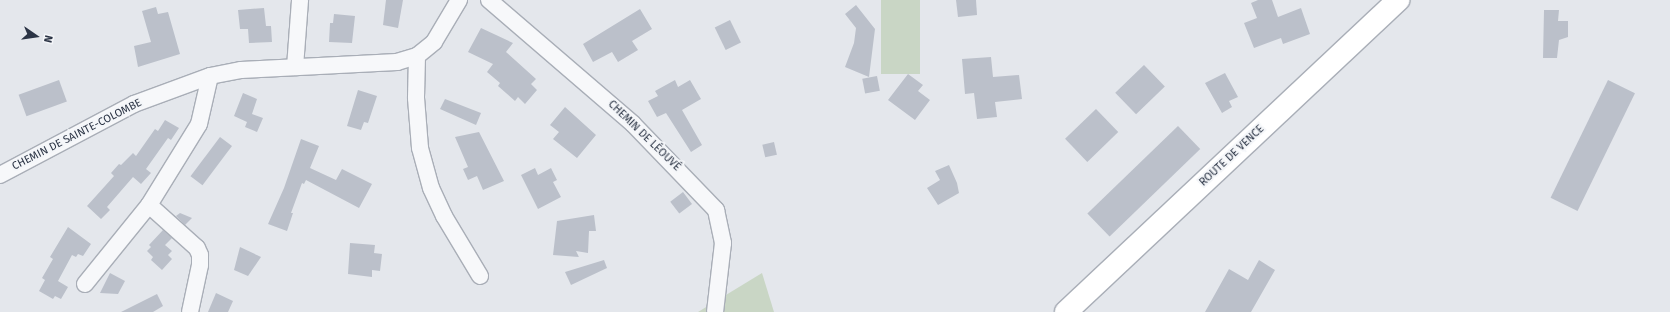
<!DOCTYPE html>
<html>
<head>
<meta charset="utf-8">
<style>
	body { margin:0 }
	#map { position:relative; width:1670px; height:312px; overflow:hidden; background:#e4e7ec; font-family:"Fira Sans",sans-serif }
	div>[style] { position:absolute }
	.green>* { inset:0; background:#c9d6c5; transform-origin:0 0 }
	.building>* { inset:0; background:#bbc0ca; transform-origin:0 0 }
	.roads { filter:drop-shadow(1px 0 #a9aeb7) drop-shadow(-1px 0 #a9aeb7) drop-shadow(0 1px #a9aeb7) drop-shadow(0 -1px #a9aeb7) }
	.minor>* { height:16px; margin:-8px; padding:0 8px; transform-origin:8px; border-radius:8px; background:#f7f8fa }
	.secondary>* { height:22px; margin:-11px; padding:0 11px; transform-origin:11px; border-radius:11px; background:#fff }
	span { translate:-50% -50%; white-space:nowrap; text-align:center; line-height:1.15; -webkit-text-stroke:4px #f4f6f9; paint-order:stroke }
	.street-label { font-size:11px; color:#2b3445 }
	.north { position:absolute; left:16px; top:16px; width:40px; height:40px; -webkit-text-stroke:3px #f4f6f9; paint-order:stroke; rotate:103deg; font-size:11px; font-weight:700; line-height:16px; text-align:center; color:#2b3445 }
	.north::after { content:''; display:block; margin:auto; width:14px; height:18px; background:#2b3445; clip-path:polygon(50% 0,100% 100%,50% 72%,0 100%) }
</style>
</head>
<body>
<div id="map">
	<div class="green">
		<div style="left:881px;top:0;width:39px;height:74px"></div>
		<div style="clip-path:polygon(762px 273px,774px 312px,698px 312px)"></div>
	</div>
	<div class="building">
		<div style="clip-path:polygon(386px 0,403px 0,398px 28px,383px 25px)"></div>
		<div style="clip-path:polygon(956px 0,976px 0,977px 15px,958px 17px)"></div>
		<div style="clip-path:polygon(1258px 0,1272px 0,1278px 17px,1301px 8px,1310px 34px,1283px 44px,1281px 38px,1254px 48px,1244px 23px,1257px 18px,1251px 3px)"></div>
		<div style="clip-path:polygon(856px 5px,875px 29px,869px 77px,845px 67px,854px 43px,856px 28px,845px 14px)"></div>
		<div style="clip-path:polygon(156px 7px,158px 14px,168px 12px,180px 54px,138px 67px,134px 46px,151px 42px,142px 11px)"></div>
		<div style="clip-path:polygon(264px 8px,266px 26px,271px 26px,272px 42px,249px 43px,248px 29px,240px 29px,238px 10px)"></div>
		<div style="clip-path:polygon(640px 9px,652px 29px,632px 41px,638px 50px,618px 62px,612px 52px,593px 62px,583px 44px)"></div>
		<div style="clip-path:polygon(1544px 10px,1559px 10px,1558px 21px,1568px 21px,1568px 37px,1559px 40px,1557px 58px,1543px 58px)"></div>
		<div style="clip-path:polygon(334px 14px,355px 16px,352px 43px,329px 42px,330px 23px,333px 23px)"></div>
		<div style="left:730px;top:20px;width:25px;height:17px;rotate:64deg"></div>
		<div style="clip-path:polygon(481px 28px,513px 43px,506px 52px,536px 79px,531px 84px,537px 90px,525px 104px,518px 97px,515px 101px,498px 86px,500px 83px,487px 72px,493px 64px,468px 52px)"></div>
		<div style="clip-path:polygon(991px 57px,993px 77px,1019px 75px,1022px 99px,995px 102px,997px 117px,977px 119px,974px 93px,965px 94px,962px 59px)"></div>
		<div style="left:1144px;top:65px;width:30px;height:40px;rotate:46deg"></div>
		<div style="clip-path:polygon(1225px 73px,1238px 97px,1229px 101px,1232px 107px,1222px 113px,1205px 83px)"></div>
		<div style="clip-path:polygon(908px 74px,923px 85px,918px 91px,930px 100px,915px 120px,888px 100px)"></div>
		<div style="left:877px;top:76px;width:15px;height:15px;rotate:79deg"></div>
		<div style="left:59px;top:80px;width:23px;height:43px;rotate:70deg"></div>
		<div style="clip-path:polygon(675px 80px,678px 87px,690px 80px,701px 99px,682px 110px,702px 145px,691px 152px,666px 113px,657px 117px,648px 101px,658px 96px,655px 91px)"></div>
		<div style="left:1608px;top:80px;width:30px;height:131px;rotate:26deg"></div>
		<div style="clip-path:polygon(358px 90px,377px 96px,368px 123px,364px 122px,361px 130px,347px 126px)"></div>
		<div style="clip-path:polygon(243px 93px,257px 99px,252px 114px,263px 118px,257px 132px,245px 127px,247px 122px,234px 116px)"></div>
		<div style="clip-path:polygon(445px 99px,481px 113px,476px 125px,440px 109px)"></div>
		<div style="clip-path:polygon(565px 107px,596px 135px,577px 158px,553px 139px,559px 132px,550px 125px)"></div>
		<div style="left:1096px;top:109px;width:32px;height:43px;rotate:46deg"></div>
		<div style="clip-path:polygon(165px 120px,179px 128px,171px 140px,168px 138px,146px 169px,151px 173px,141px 184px,133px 177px,107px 207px,110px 210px,101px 219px,87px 206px,114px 176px,111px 173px,119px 164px,121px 165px,133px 153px,136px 156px,155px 129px,158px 131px)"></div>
		<div style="left:1178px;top:126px;width:32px;height:126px;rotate:46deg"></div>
		<div style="clip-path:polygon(479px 132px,504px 181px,483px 190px,477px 176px,468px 180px,463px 169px,468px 167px,455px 137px)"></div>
		<div style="left:220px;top:137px;width:15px;height:49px;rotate:37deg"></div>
		<div style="clip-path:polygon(301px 139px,319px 146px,310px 168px,336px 180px,342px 169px,372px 184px,359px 208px,306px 180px,304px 184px,302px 183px,291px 213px,293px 213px,287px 231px,268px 224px,284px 188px)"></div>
		<div style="left:774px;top:142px;width:13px;height:12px;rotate:77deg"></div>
		<div style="clip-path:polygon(949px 165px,957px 183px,959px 193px,938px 205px,927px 188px,940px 180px,935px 171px)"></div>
		<div style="clip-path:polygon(535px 168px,538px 175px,551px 168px,557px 180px,553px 182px,561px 197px,538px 209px,521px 175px)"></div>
		<div style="left:683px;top:192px;width:15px;height:16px;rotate:53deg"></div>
		<div style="clip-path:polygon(180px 213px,192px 218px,185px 225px,176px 216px)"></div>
		<div style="clip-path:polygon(594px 215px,596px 231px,589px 231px,588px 253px,576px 251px,579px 257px,553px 255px,557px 221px)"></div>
		<div style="clip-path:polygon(68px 227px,91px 244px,83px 256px,78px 254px,76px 257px,72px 255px,58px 281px,68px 287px,61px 299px,55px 296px,53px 299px,39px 291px,45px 280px,42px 278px,53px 259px,50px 257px)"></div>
		<div style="clip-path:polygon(163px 230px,172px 238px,165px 245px,172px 251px,168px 255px,172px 259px,162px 270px,151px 260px,153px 257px,147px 251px,151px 247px,149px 245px)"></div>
		<div style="clip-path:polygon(350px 243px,375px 245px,374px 253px,382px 254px,380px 271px,372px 270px,372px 277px,348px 274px)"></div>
		<div style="clip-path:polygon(240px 247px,261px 257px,248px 276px,234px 270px)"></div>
		<div style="clip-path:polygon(604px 260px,607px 268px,571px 285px,565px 272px)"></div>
		<div style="clip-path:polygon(1259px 260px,1275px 270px,1251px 312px,1205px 312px,1229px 269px,1248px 280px)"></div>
		<div style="clip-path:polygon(110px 273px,125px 281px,118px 294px,100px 293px)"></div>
		<div style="clip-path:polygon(216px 293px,233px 301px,228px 312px,208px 312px)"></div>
		<div style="clip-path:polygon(157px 294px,163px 306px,153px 312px,121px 312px)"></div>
	</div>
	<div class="roads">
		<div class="minor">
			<div style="left:489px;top:0;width:190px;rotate:40.7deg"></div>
			<div style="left:633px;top:124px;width:120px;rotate:46deg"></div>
			<div style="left:716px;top:210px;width:34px;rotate:78deg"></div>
			<div style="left:723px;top:243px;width:69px;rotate:96.6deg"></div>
			<div style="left:417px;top:56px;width:42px;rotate:91.4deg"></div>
			<div style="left:416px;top:98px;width:50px;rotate:85.4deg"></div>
			<div style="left:420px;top:148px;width:41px;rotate:74.6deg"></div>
			<div style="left:431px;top:188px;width:31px;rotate:65deg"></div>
			<div style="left:444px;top:216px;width:70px;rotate:59deg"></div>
			<div style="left:295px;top:67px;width:67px;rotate:-85.7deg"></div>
			<div style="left:0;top:175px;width:152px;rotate:-27.9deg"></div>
			<div style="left:134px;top:104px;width:81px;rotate:-20.2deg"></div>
			<div style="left:210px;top:76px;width:32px;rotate:-11deg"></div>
			<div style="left:241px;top:70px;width:156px;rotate:-2.9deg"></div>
			<div style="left:397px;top:62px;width:21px;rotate:-17deg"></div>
			<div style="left:417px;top:56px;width:22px;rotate:-39deg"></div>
			<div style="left:434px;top:42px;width:49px;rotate:-59.2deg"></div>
			<div style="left:149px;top:205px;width:64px;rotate:41.9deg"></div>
			<div style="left:197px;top:248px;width:8px;rotate:67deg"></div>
			<div style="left:200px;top:255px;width:10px;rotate:90deg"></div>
			<div style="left:200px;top:265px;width:48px;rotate:102deg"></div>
			<div style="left:85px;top:284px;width:102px;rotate:-51deg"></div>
			<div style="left:149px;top:205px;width:95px;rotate:-58.3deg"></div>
			<div style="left:199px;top:124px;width:49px;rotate:-77.1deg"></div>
		</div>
		<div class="secondary">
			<div style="left:1066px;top:312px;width:456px;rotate:-43.2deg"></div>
		</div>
	</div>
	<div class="street-label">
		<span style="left:77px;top:135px;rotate:-27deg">CHEMIN DE SAINTE-COLOMBE</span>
		<span style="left:644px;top:136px;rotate:44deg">CHEMIN DE LÉOUVÉ</span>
		<span style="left:1232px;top:156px;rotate:-43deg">ROUTE DE VENCE</span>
	</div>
	<div class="north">N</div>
</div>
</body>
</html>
